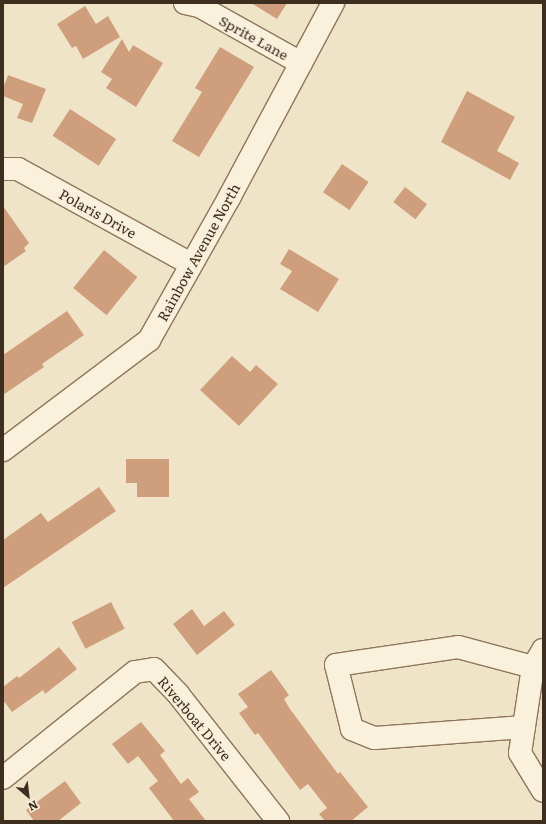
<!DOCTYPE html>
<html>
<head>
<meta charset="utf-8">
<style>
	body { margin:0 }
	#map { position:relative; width:546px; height:824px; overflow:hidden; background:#f0e4c8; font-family:Literata,serif }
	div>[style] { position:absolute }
	.building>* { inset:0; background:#cf9f7d; transform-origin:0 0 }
	.roads { filter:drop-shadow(1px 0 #8d765c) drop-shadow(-1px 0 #8d765c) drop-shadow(0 1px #8d765c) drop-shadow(0 -1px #8d765c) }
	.minor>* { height:22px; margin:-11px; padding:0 11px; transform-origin:11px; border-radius:11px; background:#faf1dc }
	span { translate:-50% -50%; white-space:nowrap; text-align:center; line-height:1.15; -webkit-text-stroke:3px #f7eed8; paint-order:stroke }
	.street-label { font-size:14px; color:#3d2e20 }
	.frame { position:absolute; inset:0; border:4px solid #3d2e20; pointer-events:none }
	.north { position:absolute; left:8px; top:776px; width:40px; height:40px; -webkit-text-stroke:3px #f7eed8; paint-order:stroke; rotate:152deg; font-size:11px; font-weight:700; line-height:16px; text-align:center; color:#3d2e20 }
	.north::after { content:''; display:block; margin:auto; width:14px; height:18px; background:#3d2e20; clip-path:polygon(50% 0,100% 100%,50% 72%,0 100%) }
</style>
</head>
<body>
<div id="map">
	<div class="building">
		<div style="clip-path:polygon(251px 3px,287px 3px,277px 19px)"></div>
		<div style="clip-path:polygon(85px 6px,96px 24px,108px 16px,120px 37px,83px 59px,76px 46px,72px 48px,57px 24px)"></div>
		<div style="clip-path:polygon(122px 39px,129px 52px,133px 45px,163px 63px,136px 107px,106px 88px,112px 79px,101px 72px)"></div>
		<div style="clip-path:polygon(220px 47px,254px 67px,199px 157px,172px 141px,202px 92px,195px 88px)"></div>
		<div style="clip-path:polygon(8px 75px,46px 89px,32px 123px,17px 118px,23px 104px,3px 96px,3px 88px)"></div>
		<div style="clip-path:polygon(467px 91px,515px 117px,497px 151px,519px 163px,510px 180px,441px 142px)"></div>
		<div style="left:70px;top:109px;width:55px;height:32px;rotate:33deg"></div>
		<div style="left:342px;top:164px;width:32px;height:34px;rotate:34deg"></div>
		<div style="left:405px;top:187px;width:28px;height:19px;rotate:38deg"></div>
		<div style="clip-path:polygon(3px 206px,29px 243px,24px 248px,26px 251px,3px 267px)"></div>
		<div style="clip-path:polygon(289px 249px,339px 279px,318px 312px,280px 289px,292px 271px,280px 264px)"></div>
		<div style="left:104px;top:250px;width:43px;height:49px;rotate:39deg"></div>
		<div style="clip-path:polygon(67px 311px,84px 335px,42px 364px,44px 367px,3px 395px,3px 355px)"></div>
		<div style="clip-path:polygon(232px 356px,250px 372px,256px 365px,278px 384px,239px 426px,200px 390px)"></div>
		<div style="clip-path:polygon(126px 459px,169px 459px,169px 497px,137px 497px,137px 483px,126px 483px)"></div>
		<div style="clip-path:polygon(99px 487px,116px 511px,3px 588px,3px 540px,41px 513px,48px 522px)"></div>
		<div style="left:111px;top:602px;width:30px;height:44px;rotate:63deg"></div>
		<div style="clip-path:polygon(192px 609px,204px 626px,224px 611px,235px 625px,197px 655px,173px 624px)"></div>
		<div style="clip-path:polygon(59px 647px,77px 669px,45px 694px,43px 690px,12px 712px,3px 700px,3px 687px,17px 676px,19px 678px)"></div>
		<div style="clip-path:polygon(271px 670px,289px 695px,284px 699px,290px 709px,338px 774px,340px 772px,368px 807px,351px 821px,325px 821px,319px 814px,327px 808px,308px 784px,300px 790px,258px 733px,255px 735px,239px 713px,248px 707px,238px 694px)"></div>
		<div style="clip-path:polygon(141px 722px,165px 751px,160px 755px,181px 784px,188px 778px,199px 792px,189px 799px,206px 821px,174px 821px,149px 788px,158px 781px,138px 756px,128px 764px,112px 744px)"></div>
		<div style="clip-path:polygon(65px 781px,81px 803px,58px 821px,34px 821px,26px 810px)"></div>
	</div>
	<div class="roads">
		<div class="minor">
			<div style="left:185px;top:3px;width:14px;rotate:12deg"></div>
			<div style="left:199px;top:6px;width:117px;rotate:29.2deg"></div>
			<div style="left:3px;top:169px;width:15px"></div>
			<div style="left:18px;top:169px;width:197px;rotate:28.8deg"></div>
			<div style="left:3px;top:450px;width:183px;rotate:-37deg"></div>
			<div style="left:149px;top:340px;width:165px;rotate:-60.6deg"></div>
			<div style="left:230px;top:196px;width:219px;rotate:-61.9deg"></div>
			<div style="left:543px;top:650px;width:20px;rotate:120deg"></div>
			<div style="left:533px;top:667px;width:87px;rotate:98.6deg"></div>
			<div style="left:520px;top:753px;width:44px;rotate:58.8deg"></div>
			<div style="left:524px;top:727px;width:150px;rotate:175.8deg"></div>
			<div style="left:374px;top:738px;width:24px;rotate:-158deg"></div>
			<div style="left:352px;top:729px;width:66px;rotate:-104deg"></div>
			<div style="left:336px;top:665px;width:123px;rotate:-8.4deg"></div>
			<div style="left:458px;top:647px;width:78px;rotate:14.9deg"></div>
			<div style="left:3px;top:778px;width:169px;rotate:-38.8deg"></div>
			<div style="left:135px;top:672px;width:19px;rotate:-9deg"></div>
			<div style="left:154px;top:669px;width:35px;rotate:46deg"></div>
			<div style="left:178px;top:694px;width:162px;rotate:51.8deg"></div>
		</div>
	</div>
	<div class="street-label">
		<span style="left:254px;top:37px;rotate:29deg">Sprite Lane</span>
		<span style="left:98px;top:213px;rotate:29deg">Polaris Drive</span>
		<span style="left:198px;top:252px;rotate:-61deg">Rainbow Avenue North</span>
		<span style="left:195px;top:718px;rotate:50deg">Riverboat Drive</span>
	</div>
	<div class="frame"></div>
	<div class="north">N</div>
</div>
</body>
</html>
